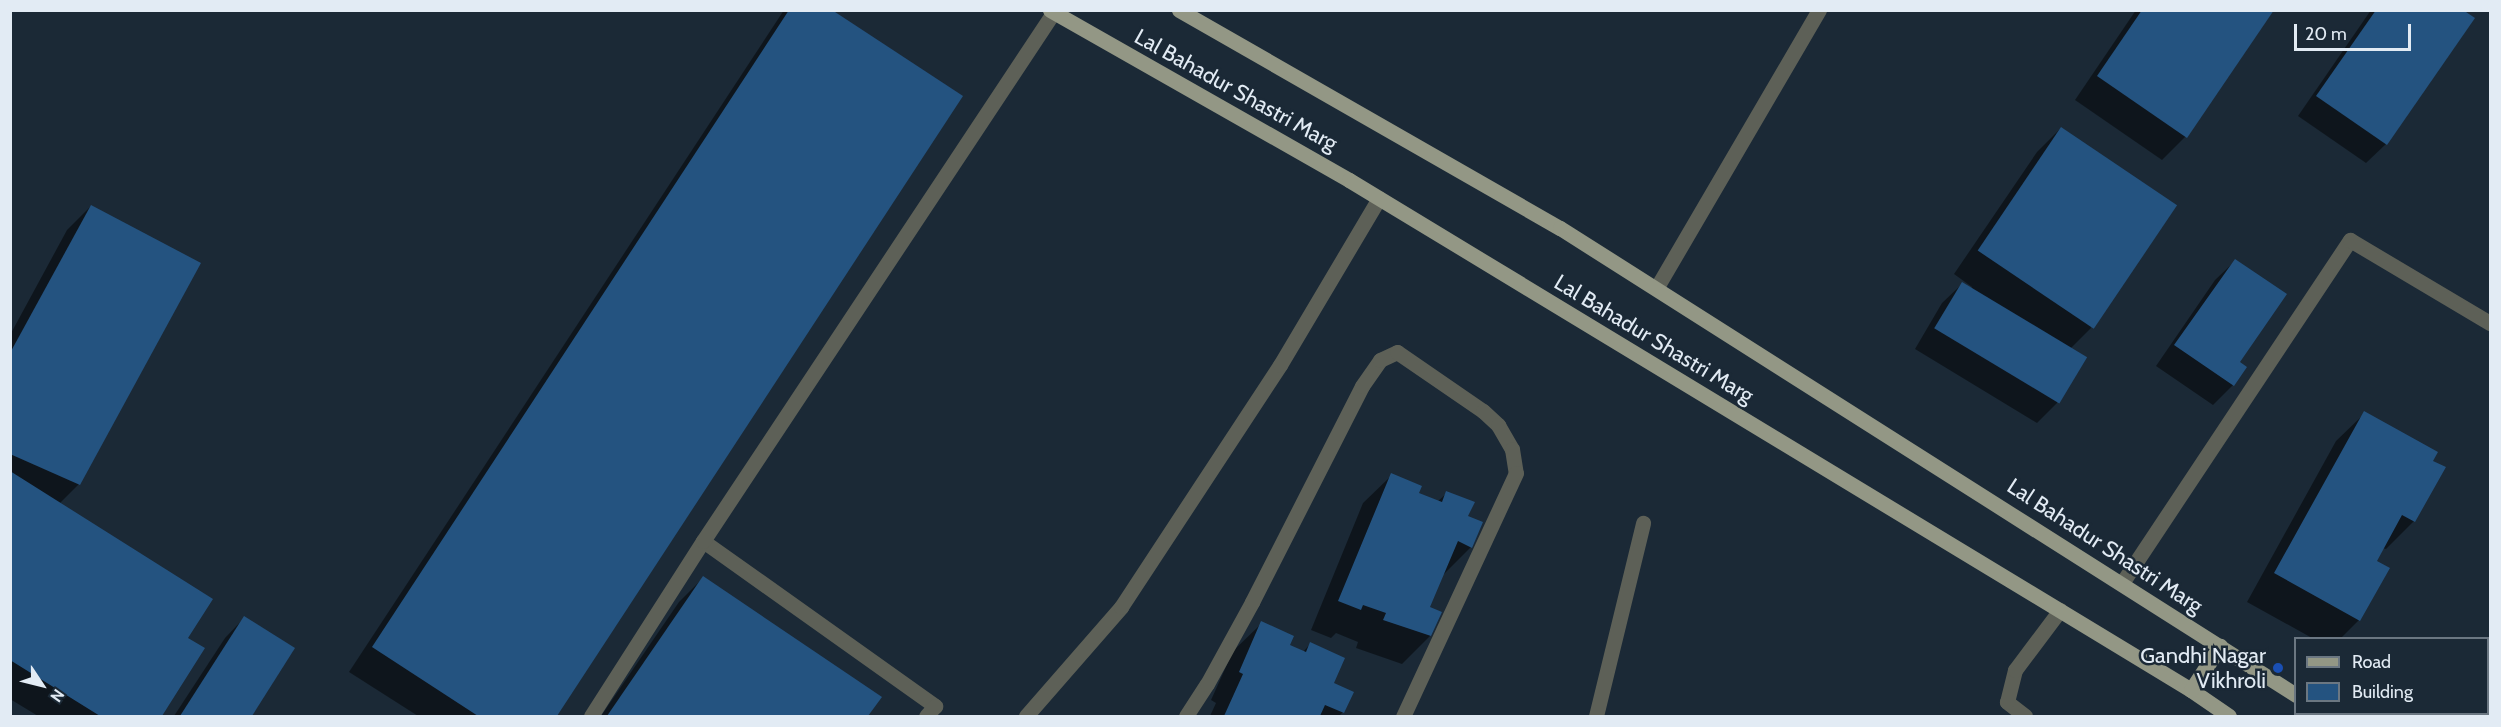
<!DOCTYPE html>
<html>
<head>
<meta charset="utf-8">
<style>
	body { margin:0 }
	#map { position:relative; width:2501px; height:727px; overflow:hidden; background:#1b2936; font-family:Cabin,sans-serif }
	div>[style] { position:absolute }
	.shadow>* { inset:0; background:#0007 }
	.building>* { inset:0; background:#245380; transform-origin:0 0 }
	.lane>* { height:15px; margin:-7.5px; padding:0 7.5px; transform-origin:7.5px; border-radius:7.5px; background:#5d6057 }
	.street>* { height:15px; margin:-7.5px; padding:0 7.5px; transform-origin:7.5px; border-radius:7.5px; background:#5d6057 }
	.primary>* { height:15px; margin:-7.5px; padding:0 7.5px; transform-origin:7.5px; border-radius:7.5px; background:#939785 }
	.dots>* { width:16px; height:16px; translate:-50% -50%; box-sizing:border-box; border:3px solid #1b2936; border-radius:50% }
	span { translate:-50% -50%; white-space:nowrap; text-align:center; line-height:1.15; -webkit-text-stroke:5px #1b2936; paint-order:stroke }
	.street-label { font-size:22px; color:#e2ebf4 }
	.poi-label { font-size:22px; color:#e2ebf4 }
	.right { translate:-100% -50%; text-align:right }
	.frame { position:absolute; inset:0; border:12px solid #e2ebf4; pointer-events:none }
	.legend { position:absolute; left:2294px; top:637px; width:195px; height:78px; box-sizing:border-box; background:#1b2936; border:2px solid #6b7782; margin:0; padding:8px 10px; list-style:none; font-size:18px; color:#e2ebf4 }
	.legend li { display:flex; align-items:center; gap:12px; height:30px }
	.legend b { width:30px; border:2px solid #6b7782 }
	.north { position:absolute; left:12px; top:655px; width:60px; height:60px; -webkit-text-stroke:4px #1b2936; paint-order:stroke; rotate:125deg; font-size:16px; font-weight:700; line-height:24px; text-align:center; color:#e2ebf4 }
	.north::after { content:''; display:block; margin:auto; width:21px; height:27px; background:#e2ebf4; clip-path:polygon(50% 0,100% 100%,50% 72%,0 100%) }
	.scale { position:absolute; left:2294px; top:24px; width:117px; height:27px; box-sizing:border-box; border:3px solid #e2ebf4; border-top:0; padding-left:8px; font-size:18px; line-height:21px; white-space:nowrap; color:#e2ebf4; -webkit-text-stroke:4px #1b2936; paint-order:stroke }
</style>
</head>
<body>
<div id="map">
	<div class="shadow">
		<div style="clip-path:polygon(784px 10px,829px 10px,961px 97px,555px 716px,418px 716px,349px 672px)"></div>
		<div style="clip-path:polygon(2136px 10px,2272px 10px,2185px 137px,2162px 160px,2075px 100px)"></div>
		<div style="clip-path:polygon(2371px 10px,2461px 10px,2386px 144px,2366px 163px,2298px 116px)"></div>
		<div style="clip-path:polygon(2061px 128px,2091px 328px,2070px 349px,2057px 403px,2037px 423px,1915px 349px,1942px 303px,1962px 284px,1971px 289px,1972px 287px,1954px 274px,2037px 152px)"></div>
		<div style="clip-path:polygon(91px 206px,79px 484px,59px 504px,186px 638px,203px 649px,160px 716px,38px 716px,10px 699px,10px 335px,67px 230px)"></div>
		<div style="clip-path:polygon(2235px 261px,2238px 362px,2245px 367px,2233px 385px,2213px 405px,2156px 366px,2215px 280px)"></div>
		<div style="clip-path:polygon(2365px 413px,2431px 461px,2414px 521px,2386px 549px,2382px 548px,2375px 561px,2388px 568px,2359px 620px,2341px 638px,2312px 638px,2247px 602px,2336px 441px)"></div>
		<div style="clip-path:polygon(1392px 475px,1417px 494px,1437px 502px,1447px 493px,1466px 517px,1471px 547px,1442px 576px,1429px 608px,1430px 636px,1402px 664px,1356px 648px,1358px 642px,1336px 633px,1331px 638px,1311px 630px,1363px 503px)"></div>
		<div style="clip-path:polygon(703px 578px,880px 697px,867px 716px,601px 716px,679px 602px)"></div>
		<div style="clip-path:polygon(244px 618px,293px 648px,251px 716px,174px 716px,225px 638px)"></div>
		<div style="clip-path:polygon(1262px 623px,1288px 645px,1303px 652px,1310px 644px,1343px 712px,1339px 716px,1210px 716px,1216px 703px,1211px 700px,1233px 651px)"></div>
	</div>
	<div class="building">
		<div style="clip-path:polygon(789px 10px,832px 10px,963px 96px,557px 716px,478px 716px,372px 647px)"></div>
		<div style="clip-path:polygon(2142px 10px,2274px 10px,2187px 138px,2097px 76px)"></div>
		<div style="clip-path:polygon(2376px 10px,2463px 10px,2475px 18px,2387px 145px,2316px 96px)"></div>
		<div style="left:2061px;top:127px;width:140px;height:149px;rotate:34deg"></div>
		<div style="clip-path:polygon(91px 205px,201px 263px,80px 485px,10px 454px,10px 353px)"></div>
		<div style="clip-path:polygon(2235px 259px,2287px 294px,2240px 362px,2247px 367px,2234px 386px,2174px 345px)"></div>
		<div style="left:1962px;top:282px;width:146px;height:54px;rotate:31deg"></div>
		<div style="clip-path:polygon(2364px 411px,2438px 452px,2433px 461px,2446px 467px,2415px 522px,2402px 515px,2377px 561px,2390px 568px,2360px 621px,2274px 573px)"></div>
		<div style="clip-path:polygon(10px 471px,213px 599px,188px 638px,205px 648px,162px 716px,100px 716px,10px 660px)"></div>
		<div style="clip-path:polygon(1391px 473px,1422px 486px,1419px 493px,1442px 502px,1446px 491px,1475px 502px,1468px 516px,1483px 522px,1472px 548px,1458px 541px,1430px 607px,1442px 612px,1431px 636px,1383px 620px,1386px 613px,1363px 605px,1361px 610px,1338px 601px)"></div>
		<div style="clip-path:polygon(703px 576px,882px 697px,868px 716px,607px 716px)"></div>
		<div style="clip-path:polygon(244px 616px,295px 648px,252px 716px,180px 716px)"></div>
		<div style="clip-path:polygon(1261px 621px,1294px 636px,1290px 645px,1306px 652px,1310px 642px,1345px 658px,1334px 683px,1354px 692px,1344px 713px,1325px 705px,1320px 716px,1224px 716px,1243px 674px,1239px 672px)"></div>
	</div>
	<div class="lane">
		<div style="left:1657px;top:287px;width:321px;rotate:-59.7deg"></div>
		<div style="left:703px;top:541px;width:285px;rotate:35.4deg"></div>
		<div style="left:935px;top:706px;width:13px;rotate:132deg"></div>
		<div style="left:2122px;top:583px;width:412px;rotate:-56.4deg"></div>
		<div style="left:2350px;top:240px;width:163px;rotate:30.7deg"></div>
		<div style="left:591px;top:716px;width:208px;rotate:-57.4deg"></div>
		<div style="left:703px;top:541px;width:637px;rotate:-56.46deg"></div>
		<div style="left:1596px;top:716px;width:199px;rotate:-76.3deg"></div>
		<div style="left:2025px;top:716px;width:23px;rotate:-142deg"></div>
		<div style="left:2007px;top:702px;width:33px;rotate:-76deg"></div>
		<div style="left:2015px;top:670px;width:75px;rotate:-53.1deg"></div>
	</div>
	<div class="street">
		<div style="left:1026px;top:716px;width:145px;rotate:-48.9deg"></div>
		<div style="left:1121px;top:607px;width:290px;rotate:-56.7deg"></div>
		<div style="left:1280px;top:365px;width:194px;rotate:-59.3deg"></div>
		<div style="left:1186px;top:716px;width:38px;rotate:-57deg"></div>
		<div style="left:1207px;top:684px;width:94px;rotate:-61.2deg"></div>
		<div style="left:1252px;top:602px;width:242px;rotate:-63deg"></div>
		<div style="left:1362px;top:386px;width:32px;rotate:-55deg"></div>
		<div style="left:1380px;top:360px;width:19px;rotate:-25deg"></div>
		<div style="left:1397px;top:352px;width:104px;rotate:34.5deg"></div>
		<div style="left:1483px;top:411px;width:21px;rotate:43deg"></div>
		<div style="left:1498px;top:425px;width:28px;rotate:60deg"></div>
		<div style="left:1512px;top:449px;width:24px;rotate:81deg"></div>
		<div style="left:1516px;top:473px;width:268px;rotate:114.9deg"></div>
	</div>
	<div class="primary">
		<div style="left:1050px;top:10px;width:344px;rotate:29.6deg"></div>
		<div style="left:1349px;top:180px;width:984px;rotate:31.2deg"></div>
		<div style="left:2191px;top:690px;width:46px;rotate:34.4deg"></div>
		<div style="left:1179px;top:10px;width:439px;rotate:29.8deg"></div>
		<div style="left:1560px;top:228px;width:872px;rotate:32.4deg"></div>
		<div style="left:2191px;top:690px;width:53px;rotate:-56.6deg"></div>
		<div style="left:2322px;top:714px;width:4px;rotate:27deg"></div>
	</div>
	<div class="dots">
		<div style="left:2278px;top:668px;background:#1a4fb4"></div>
	</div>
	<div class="street-label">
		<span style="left:1236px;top:90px;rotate:29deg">Lal Bahadur Shastri Marg</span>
		<span style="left:1654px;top:339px;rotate:31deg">Lal Bahadur Shastri Marg</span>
		<span style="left:2105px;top:546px;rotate:33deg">Lal Bahadur Shastri Marg</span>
	</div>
	<div class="poi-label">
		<span class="right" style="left:2266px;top:668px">Gandhi Nagar<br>Vikhroli</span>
	</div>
	<div class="frame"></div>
	<ul class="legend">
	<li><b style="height:8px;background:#939785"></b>Road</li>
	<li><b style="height:16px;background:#245380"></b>Building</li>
	</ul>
	<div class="north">N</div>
	<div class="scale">20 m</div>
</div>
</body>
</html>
